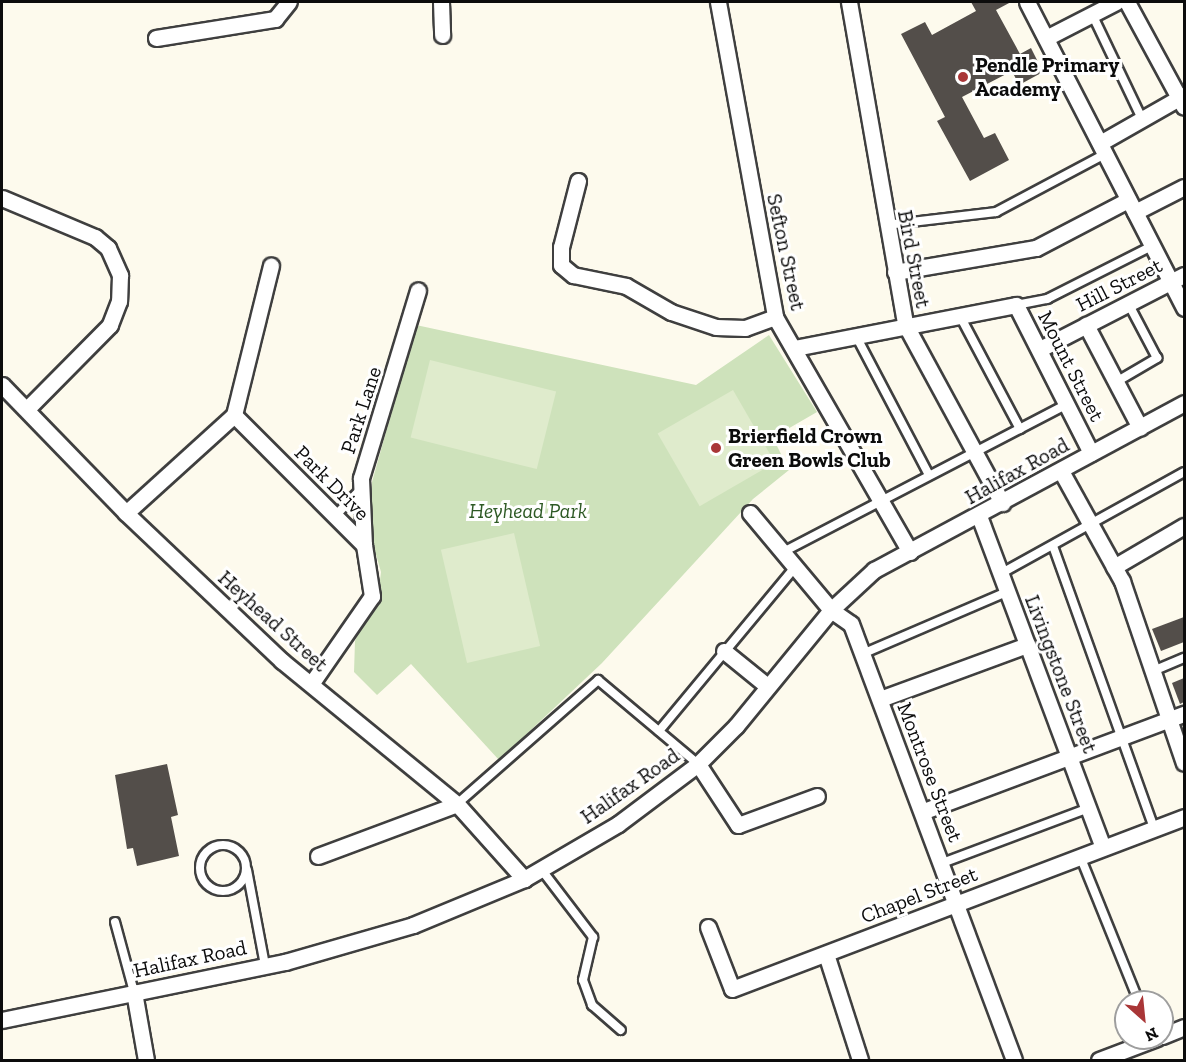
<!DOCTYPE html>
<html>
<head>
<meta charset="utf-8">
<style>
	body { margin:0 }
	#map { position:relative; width:1186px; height:1062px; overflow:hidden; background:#fdfaed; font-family:"Zilla Slab",serif }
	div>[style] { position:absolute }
	.green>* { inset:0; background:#cee2bb }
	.pitch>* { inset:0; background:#dfebcc; transform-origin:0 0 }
	.building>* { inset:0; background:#534e4a }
	.roads { filter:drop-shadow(2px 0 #3f3f3f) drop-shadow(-2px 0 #3f3f3f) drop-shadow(0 2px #3f3f3f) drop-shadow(0 -2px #3f3f3f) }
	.lane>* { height:8px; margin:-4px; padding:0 4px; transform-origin:4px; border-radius:4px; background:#fff }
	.lane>.ring { margin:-4px; padding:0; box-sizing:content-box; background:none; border:8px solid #fff; border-radius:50% }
	.street>* { height:15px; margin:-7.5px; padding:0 7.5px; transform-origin:7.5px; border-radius:7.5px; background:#fff }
	.dots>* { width:16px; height:16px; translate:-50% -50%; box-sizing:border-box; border:3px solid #fff; border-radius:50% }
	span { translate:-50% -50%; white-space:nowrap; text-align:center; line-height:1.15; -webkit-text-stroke:6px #fff; paint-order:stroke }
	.poi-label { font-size:21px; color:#0c0c0c; font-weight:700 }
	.left { translate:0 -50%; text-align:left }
	.street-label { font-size:21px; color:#0c0c0c }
	.park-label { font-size:21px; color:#2e5a25; font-style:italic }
	.frame { position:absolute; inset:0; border:3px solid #0c0c0c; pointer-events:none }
	.north { position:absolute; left:1114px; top:990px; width:60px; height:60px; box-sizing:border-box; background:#fff; border:2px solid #9e9e9e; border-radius:50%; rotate:153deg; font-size:16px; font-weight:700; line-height:24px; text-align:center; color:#0c0c0c }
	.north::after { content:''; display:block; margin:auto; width:21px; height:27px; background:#a93637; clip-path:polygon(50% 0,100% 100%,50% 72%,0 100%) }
</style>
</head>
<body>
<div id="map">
	<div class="green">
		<div style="clip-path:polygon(416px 325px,696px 385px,769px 335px,817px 412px,779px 434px,776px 444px,789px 470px,753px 499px,602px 663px,499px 760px,411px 664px,377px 695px,354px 672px,355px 641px,379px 589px,381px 572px,371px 537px,372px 482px)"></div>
	</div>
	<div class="pitch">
		<div style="left:430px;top:360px;width:130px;height:80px;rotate:14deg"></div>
		<div style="left:733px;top:390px;width:84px;height:87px;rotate:60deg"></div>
		<div style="left:514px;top:533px;width:116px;height:75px;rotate:77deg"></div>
	</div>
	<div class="building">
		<div style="clip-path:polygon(971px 2px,1011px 2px,996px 10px,1020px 54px,1031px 48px,1043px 72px,1019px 85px,1012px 71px,962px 97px,984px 138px,995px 133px,1009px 160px,970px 181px,937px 121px,945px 117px,901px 34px,925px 22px,932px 35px,976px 11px)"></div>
		<div style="clip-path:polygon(1184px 617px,1184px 642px,1161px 651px,1152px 629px)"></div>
		<div style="clip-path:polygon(1184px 678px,1184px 702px,1180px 704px,1172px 683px)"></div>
		<div style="clip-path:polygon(167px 764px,178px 815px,171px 817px,179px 856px,137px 866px,133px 848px,127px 849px,115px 775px)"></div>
	</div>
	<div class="roads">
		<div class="lane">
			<div style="left:1092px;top:14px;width:116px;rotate:64.5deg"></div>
			<div style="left:886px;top:225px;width:111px;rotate:-6.7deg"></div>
			<div style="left:996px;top:212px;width:123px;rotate:-28deg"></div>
			<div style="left:1016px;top:305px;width:32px;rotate:-11deg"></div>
			<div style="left:1047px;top:299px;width:118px;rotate:-26.8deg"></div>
			<div style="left:960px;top:316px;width:128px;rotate:62deg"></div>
			<div style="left:856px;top:336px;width:157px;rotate:62.3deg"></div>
			<div style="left:1116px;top:382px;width:48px;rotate:-30.3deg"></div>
			<div style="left:1157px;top:358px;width:62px;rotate:-117.8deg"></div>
			<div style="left:335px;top:516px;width:33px;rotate:-46deg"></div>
			<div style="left:1053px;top:546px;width:300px;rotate:70.3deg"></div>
			<div style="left:785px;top:551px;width:318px;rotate:-27.5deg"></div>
			<div style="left:1000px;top:574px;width:210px;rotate:-29deg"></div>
			<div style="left:862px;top:654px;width:158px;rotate:-23.2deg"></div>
			<div style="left:1153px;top:671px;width:34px;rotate:-23deg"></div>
			<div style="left:659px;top:731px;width:214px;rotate:-50.3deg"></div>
			<div style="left:457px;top:804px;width:188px;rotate:-41.3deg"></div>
			<div style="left:598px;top:680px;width:131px;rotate:40deg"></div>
			<div class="ring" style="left:200px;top:845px;width:38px;height:38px"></div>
			<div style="left:1080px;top:856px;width:157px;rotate:68deg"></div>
			<div style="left:942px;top:863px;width:157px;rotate:-20.5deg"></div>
			<div style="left:541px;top:869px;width:86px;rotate:52.6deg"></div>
			<div style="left:593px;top:937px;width:44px;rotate:103.1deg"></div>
			<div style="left:583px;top:980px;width:27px;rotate:70deg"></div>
			<div style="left:592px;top:1005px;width:38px;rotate:41deg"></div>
			<div style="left:247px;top:870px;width:97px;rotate:79.3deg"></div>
			<div style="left:115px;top:922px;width:73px;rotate:74.8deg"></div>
		</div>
		<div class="street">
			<div style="left:441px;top:2px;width:33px;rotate:88deg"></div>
			<div style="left:718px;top:2px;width:320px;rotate:79.7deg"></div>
			<div style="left:775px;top:317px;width:271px;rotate:60.1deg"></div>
			<div style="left:849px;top:2px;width:327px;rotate:80.1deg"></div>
			<div style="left:905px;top:324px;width:204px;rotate:61.5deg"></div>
			<div style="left:1027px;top:2px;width:344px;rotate:62.8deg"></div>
			<div style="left:1127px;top:2px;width:119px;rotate:61.5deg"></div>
			<div style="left:156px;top:38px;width:121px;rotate:-9.1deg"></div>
			<div style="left:275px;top:19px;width:22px;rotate:-51deg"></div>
			<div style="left:1046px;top:38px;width:79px;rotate:-27.2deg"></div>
			<div style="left:1100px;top:143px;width:97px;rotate:-29.7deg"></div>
			<div style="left:578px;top:181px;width:68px;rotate:104.4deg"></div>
			<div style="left:561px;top:247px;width:18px;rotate:90deg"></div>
			<div style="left:561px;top:265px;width:16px;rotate:40deg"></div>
			<div style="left:573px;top:275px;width:54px;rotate:11.7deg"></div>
			<div style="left:626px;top:286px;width:52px;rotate:30deg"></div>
			<div style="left:671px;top:312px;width:47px;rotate:18.4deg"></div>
			<div style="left:716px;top:327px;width:29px;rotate:2deg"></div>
			<div style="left:745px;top:328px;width:32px;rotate:-20deg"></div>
			<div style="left:2px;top:198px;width:101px;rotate:22.8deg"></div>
			<div style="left:95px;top:237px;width:17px;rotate:40deg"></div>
			<div style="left:108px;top:248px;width:30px;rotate:66deg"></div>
			<div style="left:120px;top:275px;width:26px;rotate:92deg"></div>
			<div style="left:119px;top:301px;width:26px;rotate:111deg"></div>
			<div style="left:110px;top:325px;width:118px;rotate:134.7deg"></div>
			<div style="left:1135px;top:212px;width:55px;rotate:-27deg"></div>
			<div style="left:895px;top:272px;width:143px;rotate:-9.7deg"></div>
			<div style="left:1036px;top:248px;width:104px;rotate:-27.6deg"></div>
			<div style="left:1086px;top:325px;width:116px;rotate:62.3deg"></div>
			<div style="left:795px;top:348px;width:225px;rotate:-11deg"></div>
			<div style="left:1016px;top:305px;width:166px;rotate:63.1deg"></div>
			<div style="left:1040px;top:349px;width:162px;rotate:-27.2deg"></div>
			<div style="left:2px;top:385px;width:178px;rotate:45.9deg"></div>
			<div style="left:126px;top:513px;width:215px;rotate:43.5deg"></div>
			<div style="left:282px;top:661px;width:226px;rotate:39.3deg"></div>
			<div style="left:457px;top:804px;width:101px;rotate:48.2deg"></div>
			<div style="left:234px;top:415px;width:184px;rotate:45deg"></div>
			<div style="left:364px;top:545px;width:52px;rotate:81.1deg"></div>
			<div style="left:372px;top:596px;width:107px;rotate:124.7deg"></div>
			<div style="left:1061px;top:471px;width:126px;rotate:61deg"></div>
			<div style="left:1122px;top:581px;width:192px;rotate:71.2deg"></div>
			<div style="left:126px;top:513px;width:146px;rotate:-42.2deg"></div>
			<div style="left:234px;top:415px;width:154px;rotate:-76.1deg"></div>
			<div style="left:750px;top:513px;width:126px;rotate:50.1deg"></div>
			<div style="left:831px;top:610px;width:24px;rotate:35deg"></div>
			<div style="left:851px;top:624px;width:465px;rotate:69.5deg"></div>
			<div style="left:979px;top:516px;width:353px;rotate:69.5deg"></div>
			<div style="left:364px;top:545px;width:67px;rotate:-92.6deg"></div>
			<div style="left:361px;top:478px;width:196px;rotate:-73.1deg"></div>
			<div style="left:1114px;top:567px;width:81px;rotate:-30.4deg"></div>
			<div style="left:724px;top:651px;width:55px;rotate:39.1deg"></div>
			<div style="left:880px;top:699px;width:157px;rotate:-20.2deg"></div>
			<div style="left:698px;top:764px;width:73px;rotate:56.7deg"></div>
			<div style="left:738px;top:825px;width:84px;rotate:-20.2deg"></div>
			<div style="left:924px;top:811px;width:278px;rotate:-20.5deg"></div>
			<div style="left:318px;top:856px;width:148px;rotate:-20.5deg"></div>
			<div style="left:708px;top:927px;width:66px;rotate:68.8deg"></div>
			<div style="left:732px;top:989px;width:484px;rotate:-20.8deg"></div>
			<div style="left:826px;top:954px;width:111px;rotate:72.2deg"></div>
			<div style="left:134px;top:992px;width:69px;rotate:80deg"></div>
			<div style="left:2px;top:1020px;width:289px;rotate:-11.6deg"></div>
			<div style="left:285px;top:962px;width:133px;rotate:-16.1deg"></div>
			<div style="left:413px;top:925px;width:120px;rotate:-22.5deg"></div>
			<div style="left:524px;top:879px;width:109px;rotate:-30.3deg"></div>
			<div style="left:618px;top:824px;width:100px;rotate:-36.9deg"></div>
			<div style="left:698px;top:764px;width:54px;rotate:-45deg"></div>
			<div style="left:736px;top:726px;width:150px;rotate:-50.7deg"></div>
			<div style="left:831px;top:610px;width:59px;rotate:-42.9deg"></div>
			<div style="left:874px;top:570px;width:352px;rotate:-28.3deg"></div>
			<div style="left:1162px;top:1036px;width:24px;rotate:-22deg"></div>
			<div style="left:1099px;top:1060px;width:62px;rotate:-20.8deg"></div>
		</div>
	</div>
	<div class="dots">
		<div style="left:963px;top:77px;background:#a93637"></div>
		<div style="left:716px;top:448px;background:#a93637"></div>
	</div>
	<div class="poi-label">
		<span class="left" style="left:975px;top:77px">Pendle Primary<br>Academy</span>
		<span class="left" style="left:728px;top:448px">Brierfield Crown<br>Green Bowls Club</span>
	</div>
	<div class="street-label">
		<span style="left:786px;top:252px;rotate:78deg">Sefton Street</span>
		<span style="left:914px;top:259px;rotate:79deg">Bird Street</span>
		<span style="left:1119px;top:285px;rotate:-27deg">Hill Street</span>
		<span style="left:1071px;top:366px;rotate:63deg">Mount Street</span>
		<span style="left:361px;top:410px;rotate:-72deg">Park Lane</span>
		<span style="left:1017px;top:471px;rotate:-29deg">Halifax Road</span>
		<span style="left:332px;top:483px;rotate:45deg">Park Drive</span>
		<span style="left:273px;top:621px;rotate:42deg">Heyhead Street</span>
		<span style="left:1061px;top:674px;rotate:69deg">Livingstone Street</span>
		<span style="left:930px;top:772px;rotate:69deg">Montrose Street</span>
		<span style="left:630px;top:786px;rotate:-35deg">Halifax Road</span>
		<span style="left:919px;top:895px;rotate:-21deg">Chapel Street</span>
		<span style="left:190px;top:959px;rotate:-12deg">Halifax Road</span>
	</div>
	<div class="park-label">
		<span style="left:528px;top:511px">Heyhead Park</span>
	</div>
	<div class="frame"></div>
	<div class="north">N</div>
</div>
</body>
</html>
